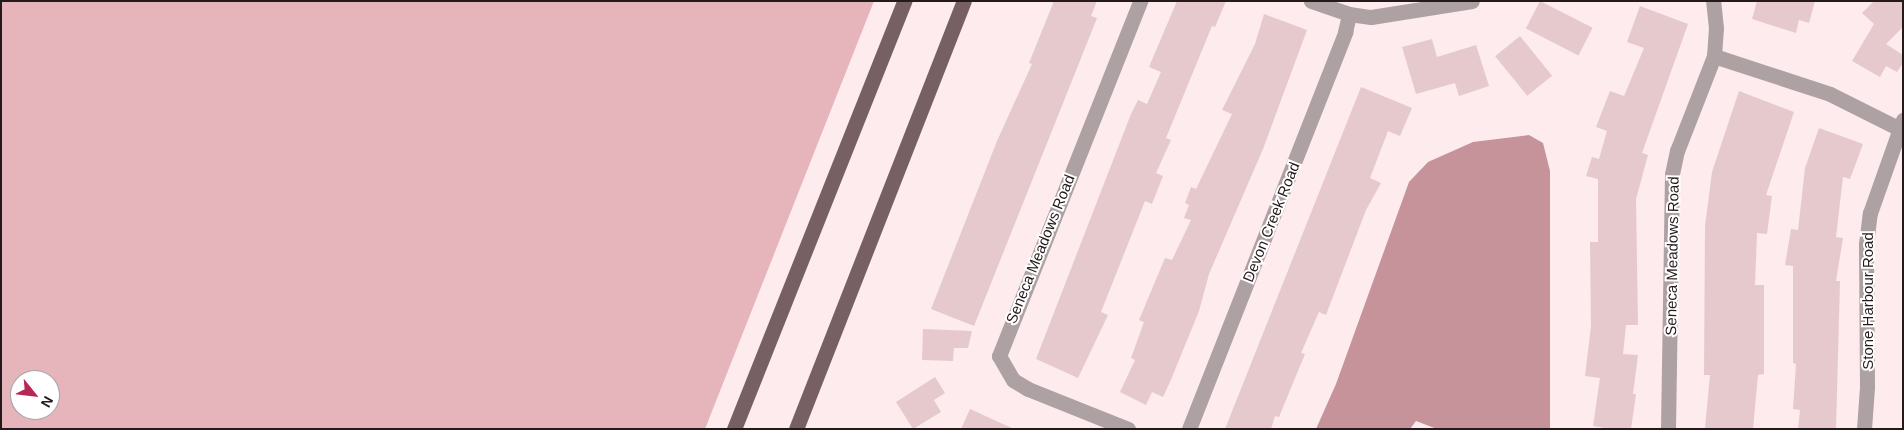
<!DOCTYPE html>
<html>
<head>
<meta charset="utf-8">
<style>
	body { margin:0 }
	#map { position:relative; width:1904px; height:430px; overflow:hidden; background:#fdebed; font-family:Helvetica,sans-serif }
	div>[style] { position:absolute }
	.green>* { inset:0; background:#e6b4bb }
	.water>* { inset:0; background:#c6939a }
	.building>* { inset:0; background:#e6c9cd; transform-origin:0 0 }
	.minor>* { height:15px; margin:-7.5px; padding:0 7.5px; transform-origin:7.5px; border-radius:7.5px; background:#aea1a3 }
	.major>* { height:15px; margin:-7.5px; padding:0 7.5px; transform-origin:7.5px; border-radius:7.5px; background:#766063 }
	span { translate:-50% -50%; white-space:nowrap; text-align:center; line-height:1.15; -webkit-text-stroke:4px #fff; paint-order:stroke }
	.street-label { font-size:15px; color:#24191b }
	.frame { position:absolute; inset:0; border:2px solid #24191b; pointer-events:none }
	.north { position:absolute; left:10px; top:370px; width:50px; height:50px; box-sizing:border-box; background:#fff; border:1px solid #a7a3a4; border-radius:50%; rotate:119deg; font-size:14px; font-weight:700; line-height:20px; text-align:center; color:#24191b }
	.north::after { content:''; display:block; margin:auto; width:18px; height:22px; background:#b72753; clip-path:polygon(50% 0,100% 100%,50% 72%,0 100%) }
</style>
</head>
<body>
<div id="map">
	<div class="green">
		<div style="clip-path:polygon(evenodd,1px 1px,874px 1px,705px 429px,1px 429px,1px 1px,20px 380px,50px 380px,50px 410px,20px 410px,20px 380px)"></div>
	</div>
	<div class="water">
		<div style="clip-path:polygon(1529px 135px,1543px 143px,1550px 171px,1550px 429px,1437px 429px,1416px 421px,1410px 429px,1316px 429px,1336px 384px,1409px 182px,1428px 162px,1473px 142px)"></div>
	</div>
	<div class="building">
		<div style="clip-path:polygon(1054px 1px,1097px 1px,1091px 16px,1097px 18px,974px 326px,931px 309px,997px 141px,1032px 64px,1029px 63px)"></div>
		<div style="clip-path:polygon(1177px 1px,1226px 1px,1215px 27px,1212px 26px,1166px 138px,1171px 140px,1156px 173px,1163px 176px,1152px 204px,1145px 201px,1101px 312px,1108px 315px,1078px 378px,1036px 359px,1131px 114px,1138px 100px,1147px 104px,1161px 72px,1149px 67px)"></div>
		<div style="left:1540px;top:1px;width:59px;height:31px;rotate:27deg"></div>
		<div style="clip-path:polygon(1757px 1px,1815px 1px,1809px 23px,1799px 20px,1796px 33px,1752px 19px)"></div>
		<div style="clip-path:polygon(1874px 1px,1903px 1px,1903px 27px,1886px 44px,1903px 55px,1903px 63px,1897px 72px,1886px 66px,1880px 77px,1852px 61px,1874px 24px,1862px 13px)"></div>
		<div style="clip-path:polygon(1640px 6px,1688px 24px,1642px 153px,1648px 155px,1636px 199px,1638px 325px,1626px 325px,1623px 354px,1638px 355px,1633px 394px,1636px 394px,1631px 429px,1610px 429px,1593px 426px,1600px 378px,1585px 376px,1591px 326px,1590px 242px,1598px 242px,1598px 179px,1586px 176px,1592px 157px,1599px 159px,1607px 131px,1596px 127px,1610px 91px,1624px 96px,1644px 48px,1627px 42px)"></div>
		<div style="clip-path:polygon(1264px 14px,1307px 30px,1263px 149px,1209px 274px,1199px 311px,1170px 382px,1163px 397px,1152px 392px,1146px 405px,1120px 392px,1135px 360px,1131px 358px,1144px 322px,1139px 320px,1165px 258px,1172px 260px,1191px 220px,1184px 218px,1189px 205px,1185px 203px,1191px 187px,1196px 189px,1232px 114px,1222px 110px,1255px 44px)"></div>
		<div style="left:1520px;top:36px;width:51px;height:32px;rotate:51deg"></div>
		<div style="clip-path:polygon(1432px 39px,1437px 57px,1476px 45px,1489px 86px,1459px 96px,1455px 83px,1416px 94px,1402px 47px)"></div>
		<div style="clip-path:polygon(1361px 87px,1412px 108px,1400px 136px,1388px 131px,1370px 178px,1381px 183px,1366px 210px,1326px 315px,1319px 312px,1301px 353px,1305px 354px,1279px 417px,1275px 416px,1271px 429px,1225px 429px)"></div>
		<div style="clip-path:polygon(1739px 91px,1794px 112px,1766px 195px,1772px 196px,1767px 234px,1757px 233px,1755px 285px,1764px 285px,1764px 374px,1758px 375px,1753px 429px,1705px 428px,1710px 375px,1704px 375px,1705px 226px,1712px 172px)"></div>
		<div style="clip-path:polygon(1819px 128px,1863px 144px,1850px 179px,1843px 177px,1836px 237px,1843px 238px,1836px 281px,1840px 281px,1836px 429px,1798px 429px,1800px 410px,1793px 409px,1796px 364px,1793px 363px,1793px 266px,1785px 265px,1791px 229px,1798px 230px,1805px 168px)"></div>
		<div style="clip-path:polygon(923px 329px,972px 331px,968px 348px,954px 348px,953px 361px,922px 360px)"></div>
		<div style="clip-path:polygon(935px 377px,945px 393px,934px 400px,941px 412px,913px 429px,896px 402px)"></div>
		<div style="clip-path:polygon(970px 409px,1014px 429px,961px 429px)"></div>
	</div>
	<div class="minor">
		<div style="left:1311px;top:1px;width:40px;rotate:18.9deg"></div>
		<div style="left:1349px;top:14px;width:22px;rotate:8deg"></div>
		<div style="left:1371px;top:17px;width:102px;rotate:-9deg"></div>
		<div style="left:1714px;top:56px;width:122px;rotate:18.1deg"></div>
		<div style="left:1830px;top:94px;width:76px;rotate:26.6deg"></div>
		<div style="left:1128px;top:429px;width:108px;rotate:-158.2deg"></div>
		<div style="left:1028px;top:389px;width:17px;rotate:-149deg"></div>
		<div style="left:1013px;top:380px;width:28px;rotate:-120deg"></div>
		<div style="left:999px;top:356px;width:382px;rotate:-68.3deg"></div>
		<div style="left:1189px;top:429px;width:427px;rotate:-68.5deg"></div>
		<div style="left:1345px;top:32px;width:18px;rotate:-77deg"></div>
		<div style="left:1668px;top:429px;width:255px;rotate:-89.1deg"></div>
		<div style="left:1672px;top:174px;width:24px;rotate:-78deg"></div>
		<div style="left:1677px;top:151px;width:102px;rotate:-68.7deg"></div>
		<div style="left:1714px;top:56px;width:28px;rotate:-86deg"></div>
		<div style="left:1716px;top:28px;width:27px;rotate:-96deg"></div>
		<div style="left:1864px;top:429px;width:42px;rotate:-85.9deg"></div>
		<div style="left:1867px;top:387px;width:143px;rotate:-90.4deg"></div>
		<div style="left:1866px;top:244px;width:31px;rotate:-83deg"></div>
		<div style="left:1870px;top:213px;width:99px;rotate:-70.5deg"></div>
	</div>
	<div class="major">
		<div style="left:734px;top:429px;width:461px;rotate:-68.3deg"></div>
		<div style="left:796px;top:429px;width:460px;rotate:-68.6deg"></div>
	</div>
	<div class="street-label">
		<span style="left:1271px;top:222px;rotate:-68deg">Devon Creek Road</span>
		<span style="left:1040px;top:249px;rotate:-68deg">Seneca Meadows Road</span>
		<span style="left:1672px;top:256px;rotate:-89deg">Seneca Meadows Road</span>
		<span style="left:1868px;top:301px;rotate:-90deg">Stone Harbour Road</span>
	</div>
	<div class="frame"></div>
	<div class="north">N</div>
</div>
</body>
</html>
